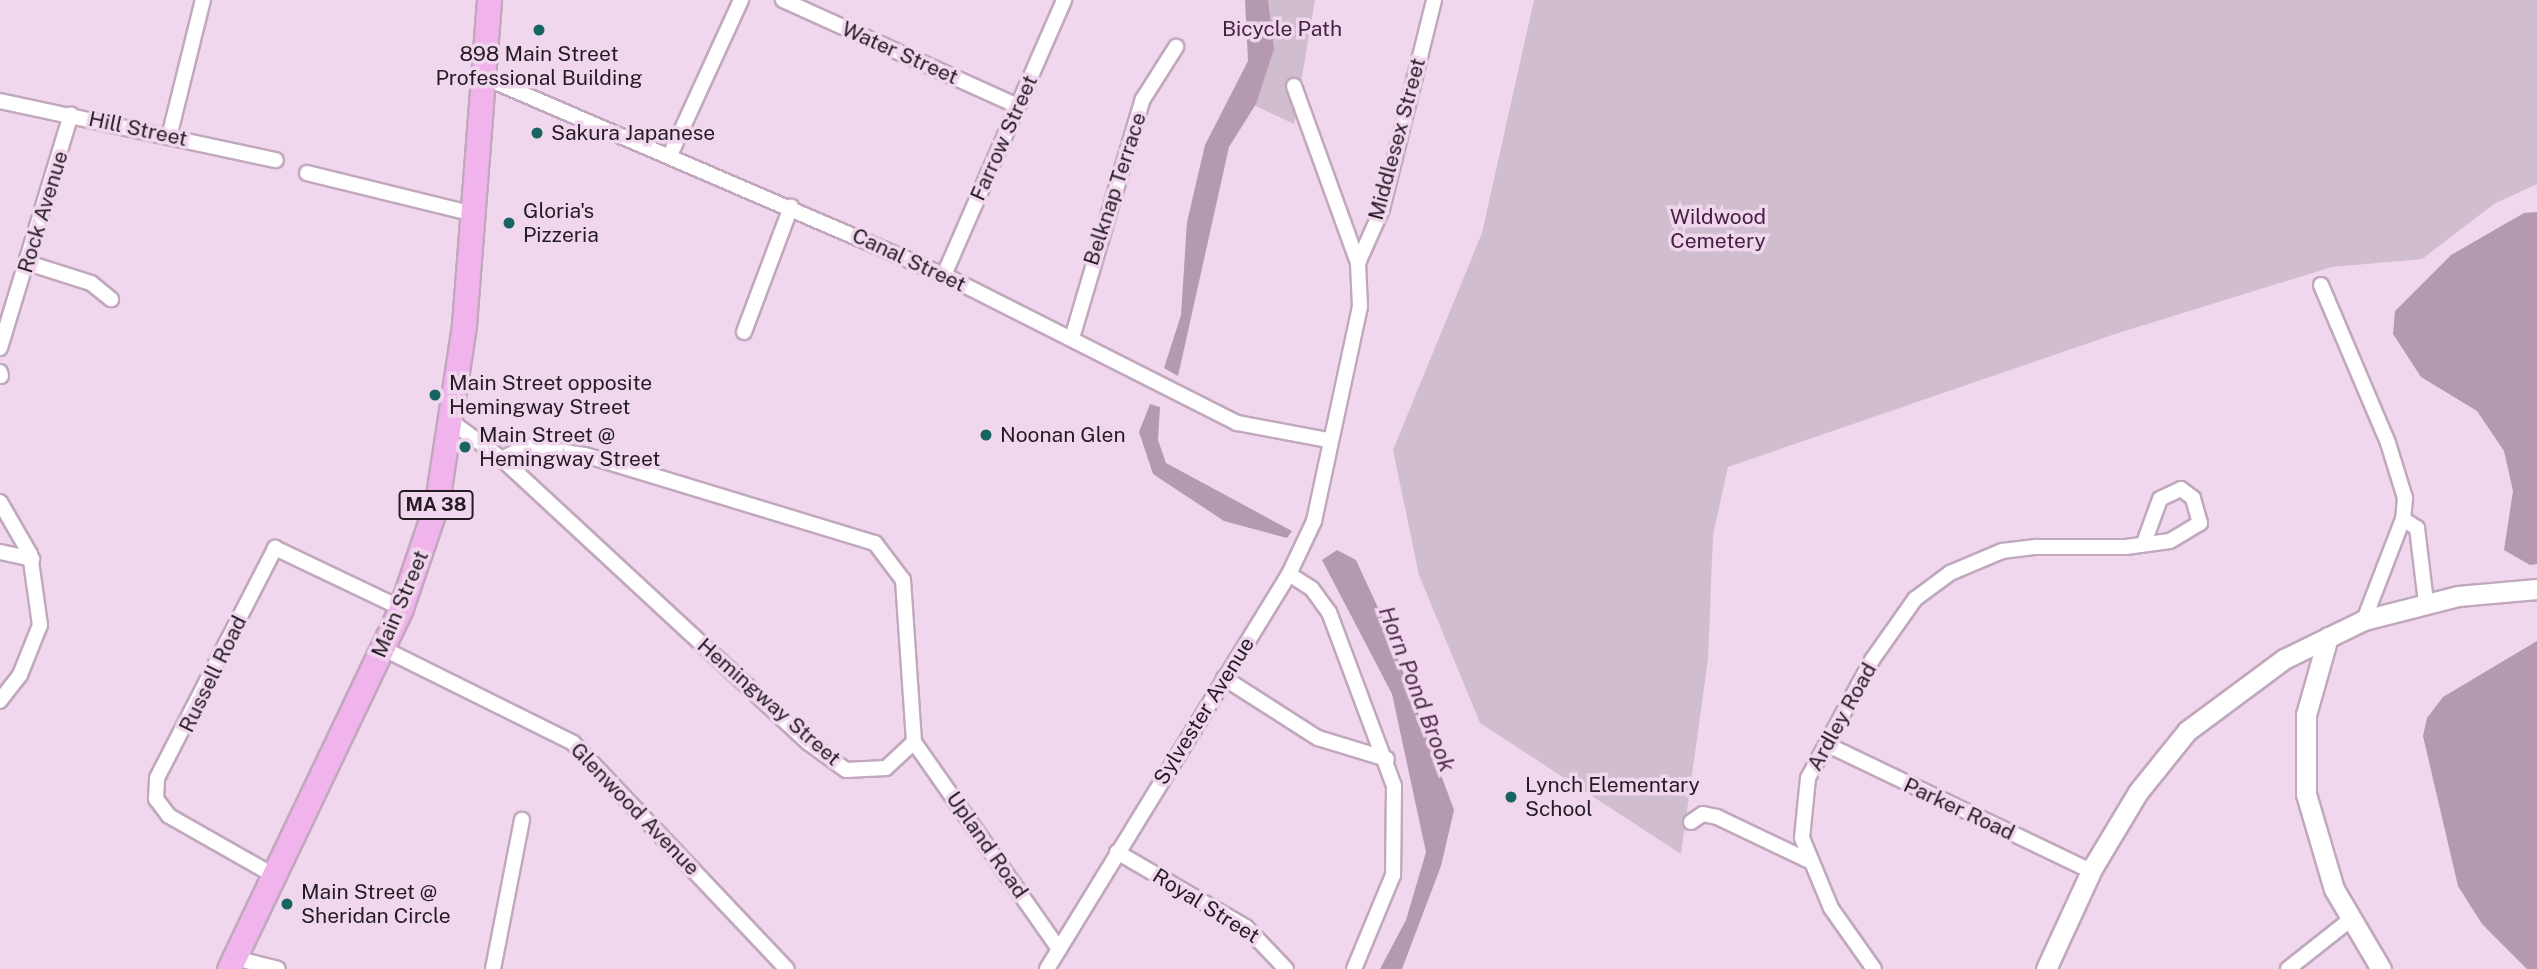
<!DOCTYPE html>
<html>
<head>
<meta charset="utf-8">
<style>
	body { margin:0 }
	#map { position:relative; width:2537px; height:969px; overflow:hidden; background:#f1d7ed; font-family:"Public Sans",sans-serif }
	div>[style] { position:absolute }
	.green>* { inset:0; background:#d0bdcd }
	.water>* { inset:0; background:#b499b0 }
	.roads { filter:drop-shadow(2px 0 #c1a8be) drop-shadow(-2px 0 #c1a8be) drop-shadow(0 2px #c1a8be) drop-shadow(0 -2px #c1a8be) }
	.minor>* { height:14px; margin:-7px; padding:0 7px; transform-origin:7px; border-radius:7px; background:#fff }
	.tertiary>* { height:19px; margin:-9.5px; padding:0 9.5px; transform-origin:9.5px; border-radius:9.5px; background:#fff }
	.primary>* { height:23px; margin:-11.5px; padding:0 11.5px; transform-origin:11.5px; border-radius:11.5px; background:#f1b3eb }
	.dots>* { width:19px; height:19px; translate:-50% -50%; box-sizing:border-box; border:4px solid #f1d7ed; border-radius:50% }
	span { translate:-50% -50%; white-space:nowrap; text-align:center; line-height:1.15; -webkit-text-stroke:7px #f1d7ed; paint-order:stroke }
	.shield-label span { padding:2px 5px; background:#f1d7ed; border:2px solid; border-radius:5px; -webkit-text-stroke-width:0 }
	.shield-label { font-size:19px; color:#241b23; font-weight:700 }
	.park-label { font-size:21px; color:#442041 }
	.street-label { font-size:21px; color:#241b23 }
	.poi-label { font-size:21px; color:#241b23 }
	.left { translate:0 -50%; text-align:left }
	.water-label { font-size:23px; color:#542e51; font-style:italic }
</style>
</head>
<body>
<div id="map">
	<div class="green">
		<div style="clip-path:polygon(1258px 0,1315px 0,1294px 124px,1245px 101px)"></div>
		<div style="clip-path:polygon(1534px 0,2537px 0,2537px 184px,2494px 204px,2422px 259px,2332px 267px,2115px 334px,1728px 467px,1713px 535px,1708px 659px,1681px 854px,1480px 723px,1419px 575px,1393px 450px,1482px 233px)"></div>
	</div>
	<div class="water">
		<div style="clip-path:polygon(1245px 0,1268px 0,1274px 49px,1256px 104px,1229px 147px,1178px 376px,1164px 368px,1181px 315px,1187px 222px,1205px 145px,1248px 61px)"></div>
		<div style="clip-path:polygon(2537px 212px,2537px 564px,2530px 565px,2504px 550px,2513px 491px,2504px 451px,2477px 411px,2421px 377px,2393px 334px,2395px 311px,2451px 255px,2524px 213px)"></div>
		<div style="clip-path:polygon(1150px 404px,1160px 407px,1158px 440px,1166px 463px,1292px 531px,1287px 538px,1224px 521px,1153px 474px,1139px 432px)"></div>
		<div style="clip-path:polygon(1337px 550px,1356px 560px,1385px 623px,1454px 810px,1441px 866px,1402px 969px,1380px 969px,1406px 920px,1426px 852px,1392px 694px,1322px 560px)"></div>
		<div style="clip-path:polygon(2537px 641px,2537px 969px,2527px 969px,2482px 924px,2458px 886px,2423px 736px,2427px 718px,2443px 697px)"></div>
	</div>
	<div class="roads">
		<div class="minor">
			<div style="left:783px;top:0;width:258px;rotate:24.3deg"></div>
			<div style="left:486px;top:78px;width:499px;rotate:23.3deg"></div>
			<div style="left:944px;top:275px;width:328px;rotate:26.8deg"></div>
			<div style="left:1237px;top:423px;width:93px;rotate:10.6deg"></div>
			<div style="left:1294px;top:86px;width:188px;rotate:70.1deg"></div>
			<div style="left:0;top:101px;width:282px;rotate:12.1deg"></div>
			<div style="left:169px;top:137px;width:141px;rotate:-76.1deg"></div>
			<div style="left:671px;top:153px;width:168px;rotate:-65.4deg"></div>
			<div style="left:307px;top:173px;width:172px;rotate:13.8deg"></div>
			<div style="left:28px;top:263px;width:66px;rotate:17.6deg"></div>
			<div style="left:91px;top:283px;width:26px;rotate:39deg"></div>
			<div style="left:944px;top:275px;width:300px;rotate:-66.4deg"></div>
			<div style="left:2321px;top:285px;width:172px;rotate:67deg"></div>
			<div style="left:2388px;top:443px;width:58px;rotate:72.8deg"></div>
			<div style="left:2405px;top:498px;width:21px;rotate:95deg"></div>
			<div style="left:2403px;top:519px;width:17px;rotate:33deg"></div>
			<div style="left:2417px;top:528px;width:75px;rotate:83.1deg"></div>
			<div style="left:744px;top:332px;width:134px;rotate:-69.4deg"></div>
			<div style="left:1072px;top:338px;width:249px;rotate:-73.5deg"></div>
			<div style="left:1143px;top:99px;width:62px;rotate:-57.6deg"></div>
			<div style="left:0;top:348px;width:244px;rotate:-73.1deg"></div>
			<div style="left:0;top:372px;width:4px;rotate:76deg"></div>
			<div style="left:452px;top:422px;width:62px;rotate:36.5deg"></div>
			<div style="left:502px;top:459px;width:418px;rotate:42.8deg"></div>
			<div style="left:809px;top:743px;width:46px;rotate:36.1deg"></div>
			<div style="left:846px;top:770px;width:40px;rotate:-2.9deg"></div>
			<div style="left:886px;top:768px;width:38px;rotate:-43deg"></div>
			<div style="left:502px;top:459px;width:27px;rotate:-28deg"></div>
			<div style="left:526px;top:446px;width:60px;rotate:8.7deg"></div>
			<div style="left:585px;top:455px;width:303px;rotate:16.9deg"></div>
			<div style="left:875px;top:543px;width:46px;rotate:52.9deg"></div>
			<div style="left:903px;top:580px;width:162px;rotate:86.1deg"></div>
			<div style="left:914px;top:742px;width:253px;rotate:55deg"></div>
			<div style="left:0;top:502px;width:60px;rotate:60deg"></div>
			<div style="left:30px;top:554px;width:72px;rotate:82deg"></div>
			<div style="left:40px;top:625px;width:54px;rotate:111.8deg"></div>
			<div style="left:20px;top:675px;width:33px;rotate:128deg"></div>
			<div style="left:0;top:552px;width:33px;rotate:12deg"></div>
			<div style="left:1289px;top:574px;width:27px;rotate:33deg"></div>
			<div style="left:1312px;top:589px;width:29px;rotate:54deg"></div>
			<div style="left:1329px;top:612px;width:186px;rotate:69.5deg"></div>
			<div style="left:1394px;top:786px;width:89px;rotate:90.6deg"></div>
			<div style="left:1393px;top:875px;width:102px;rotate:112.5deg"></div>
			<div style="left:2364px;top:620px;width:108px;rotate:-68.9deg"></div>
			<div style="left:382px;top:648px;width:213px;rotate:26.4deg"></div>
			<div style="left:573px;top:743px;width:311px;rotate:46.6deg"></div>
			<div style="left:1224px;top:678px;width:112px;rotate:32.6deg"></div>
			<div style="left:1318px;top:738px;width:72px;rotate:16.9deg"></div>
			<div style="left:1828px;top:745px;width:292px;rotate:25.6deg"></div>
			<div style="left:1691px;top:822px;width:14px;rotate:-34deg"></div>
			<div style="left:1703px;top:814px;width:14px;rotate:12deg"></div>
			<div style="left:1717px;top:817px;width:100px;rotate:25.5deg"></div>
			<div style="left:1117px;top:852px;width:149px;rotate:30.2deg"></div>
			<div style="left:1246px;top:927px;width:58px;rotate:46.4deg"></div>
			<div style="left:273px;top:875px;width:120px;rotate:-150.4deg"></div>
			<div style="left:169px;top:816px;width:21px;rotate:-127deg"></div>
			<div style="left:156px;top:799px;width:21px;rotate:-87deg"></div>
			<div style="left:157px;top:778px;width:259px;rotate:-62.8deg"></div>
			<div style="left:275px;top:548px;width:140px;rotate:25.5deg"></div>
			<div style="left:235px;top:958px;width:44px;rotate:14.3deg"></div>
			<div style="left:493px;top:969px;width:152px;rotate:-79deg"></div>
			<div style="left:1047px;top:969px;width:463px;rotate:-58.5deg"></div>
			<div style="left:1289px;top:574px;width:59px;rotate:-64.7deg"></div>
			<div style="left:1314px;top:521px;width:219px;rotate:-77.9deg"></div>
			<div style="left:1360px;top:307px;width:44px;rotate:-92.6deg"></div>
			<div style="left:1358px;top:263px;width:59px;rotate:-66deg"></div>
			<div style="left:1382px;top:209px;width:215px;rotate:-76deg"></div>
			<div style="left:1874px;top:969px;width:75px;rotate:-125.2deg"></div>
			<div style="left:1831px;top:908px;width:76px;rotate:-112.5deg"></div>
			<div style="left:1802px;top:838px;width:60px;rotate:-84.3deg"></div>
			<div style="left:1808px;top:778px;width:134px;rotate:-61.5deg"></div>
			<div style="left:1872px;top:660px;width:75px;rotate:-54.8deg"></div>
			<div style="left:1915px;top:599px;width:44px;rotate:-36.6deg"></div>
			<div style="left:1950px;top:573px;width:56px;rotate:-22.9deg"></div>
			<div style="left:2002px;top:551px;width:34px;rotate:-7deg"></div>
			<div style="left:2036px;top:547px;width:90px"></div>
			<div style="left:2126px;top:547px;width:44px;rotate:-7.8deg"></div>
			<div style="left:2170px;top:541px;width:35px;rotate:-31deg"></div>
			<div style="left:2200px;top:523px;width:26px;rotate:-106deg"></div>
			<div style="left:2193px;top:498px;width:15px;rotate:-143deg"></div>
			<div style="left:2181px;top:489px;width:23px;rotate:155deg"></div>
			<div style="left:2160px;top:499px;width:47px;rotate:110deg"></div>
			<div style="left:2288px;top:969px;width:80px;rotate:-38.4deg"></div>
		</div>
		<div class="tertiary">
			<div style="left:2328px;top:637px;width:81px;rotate:105.8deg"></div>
			<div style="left:2306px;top:715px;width:79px;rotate:90deg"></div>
			<div style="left:2306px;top:794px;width:99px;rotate:73.6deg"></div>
			<div style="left:2334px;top:889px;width:93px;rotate:59.6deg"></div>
			<div style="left:2046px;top:969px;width:112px;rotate:-65.3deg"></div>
			<div style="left:2093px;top:867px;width:87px;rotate:-59deg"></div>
			<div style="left:2138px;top:792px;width:78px;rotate:-51.2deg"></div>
			<div style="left:2187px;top:731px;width:121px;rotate:-36.6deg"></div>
			<div style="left:2284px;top:659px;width:89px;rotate:-26deg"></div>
			<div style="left:2364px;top:620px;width:97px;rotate:-14.3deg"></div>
			<div style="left:2458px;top:596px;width:79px;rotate:-5.1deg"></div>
		</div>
		<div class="primary">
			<div style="left:229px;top:969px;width:400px;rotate:-64.5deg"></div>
			<div style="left:401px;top:608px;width:112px;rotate:-71.2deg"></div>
			<div style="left:437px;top:502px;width:179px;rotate:-81.3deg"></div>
			<div style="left:464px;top:325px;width:326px;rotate:-85.6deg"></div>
		</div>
	</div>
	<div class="dots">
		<div style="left:539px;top:30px;background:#176563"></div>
		<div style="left:537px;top:133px;background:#176563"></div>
		<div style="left:509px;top:223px;background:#176563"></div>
		<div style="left:435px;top:395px;background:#176563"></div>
		<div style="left:986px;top:435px;background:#176563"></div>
		<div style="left:465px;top:447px;background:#176563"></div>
		<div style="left:1511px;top:797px;background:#176563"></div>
		<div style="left:287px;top:904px;background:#176563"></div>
	</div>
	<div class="shield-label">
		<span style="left:436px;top:505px">MA 38</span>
	</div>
	<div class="park-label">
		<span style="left:1282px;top:29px">Bicycle Path</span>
		<span style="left:1718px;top:229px">Wildwood<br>Cemetery</span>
	</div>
	<div class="street-label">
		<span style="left:900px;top:53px;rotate:24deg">Water Street</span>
		<span style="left:138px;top:129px;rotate:12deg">Hill Street</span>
		<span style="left:1004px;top:138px;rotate:-66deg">Farrow Street</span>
		<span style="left:1397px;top:139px;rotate:-75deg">Middlesex Street</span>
		<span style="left:1115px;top:189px;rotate:-72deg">Belknap Terrace</span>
		<span style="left:43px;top:212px;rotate:-73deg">Rock Avenue</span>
		<span style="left:909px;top:260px;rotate:25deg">Canal Street</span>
		<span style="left:400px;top:604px;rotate:-67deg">Main Street</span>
		<span style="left:213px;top:674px;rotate:-64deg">Russell Road</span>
		<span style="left:769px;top:702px;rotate:41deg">Hemingway Street</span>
		<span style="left:1204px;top:711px;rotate:-58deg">Sylvester Avenue</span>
		<span style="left:1842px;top:717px;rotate:-61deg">Ardley Road</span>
		<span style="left:635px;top:809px;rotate:46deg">Glenwood Avenue</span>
		<span style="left:1959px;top:809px;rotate:25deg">Parker Road</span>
		<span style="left:987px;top:845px;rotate:55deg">Upland Road</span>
		<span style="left:1206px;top:906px;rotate:32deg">Royal Street</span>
	</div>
	<div class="poi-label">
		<span style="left:539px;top:66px">898 Main Street<br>Professional Building</span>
		<span class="left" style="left:551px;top:133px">Sakura Japanese</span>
		<span class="left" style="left:523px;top:223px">Gloria's<br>Pizzeria</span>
		<span class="left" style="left:449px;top:395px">Main Street opposite<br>Hemingway Street</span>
		<span class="left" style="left:479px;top:447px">Main Street @<br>Hemingway Street</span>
		<span class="left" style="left:1000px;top:435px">Noonan Glen</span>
		<span class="left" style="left:1525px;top:797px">Lynch Elementary<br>School</span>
		<span class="left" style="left:301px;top:904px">Main Street @<br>Sheridan Circle</span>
	</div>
	<div class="water-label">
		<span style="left:1417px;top:689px;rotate:69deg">Horn Pond Brook</span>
	</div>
</div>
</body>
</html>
